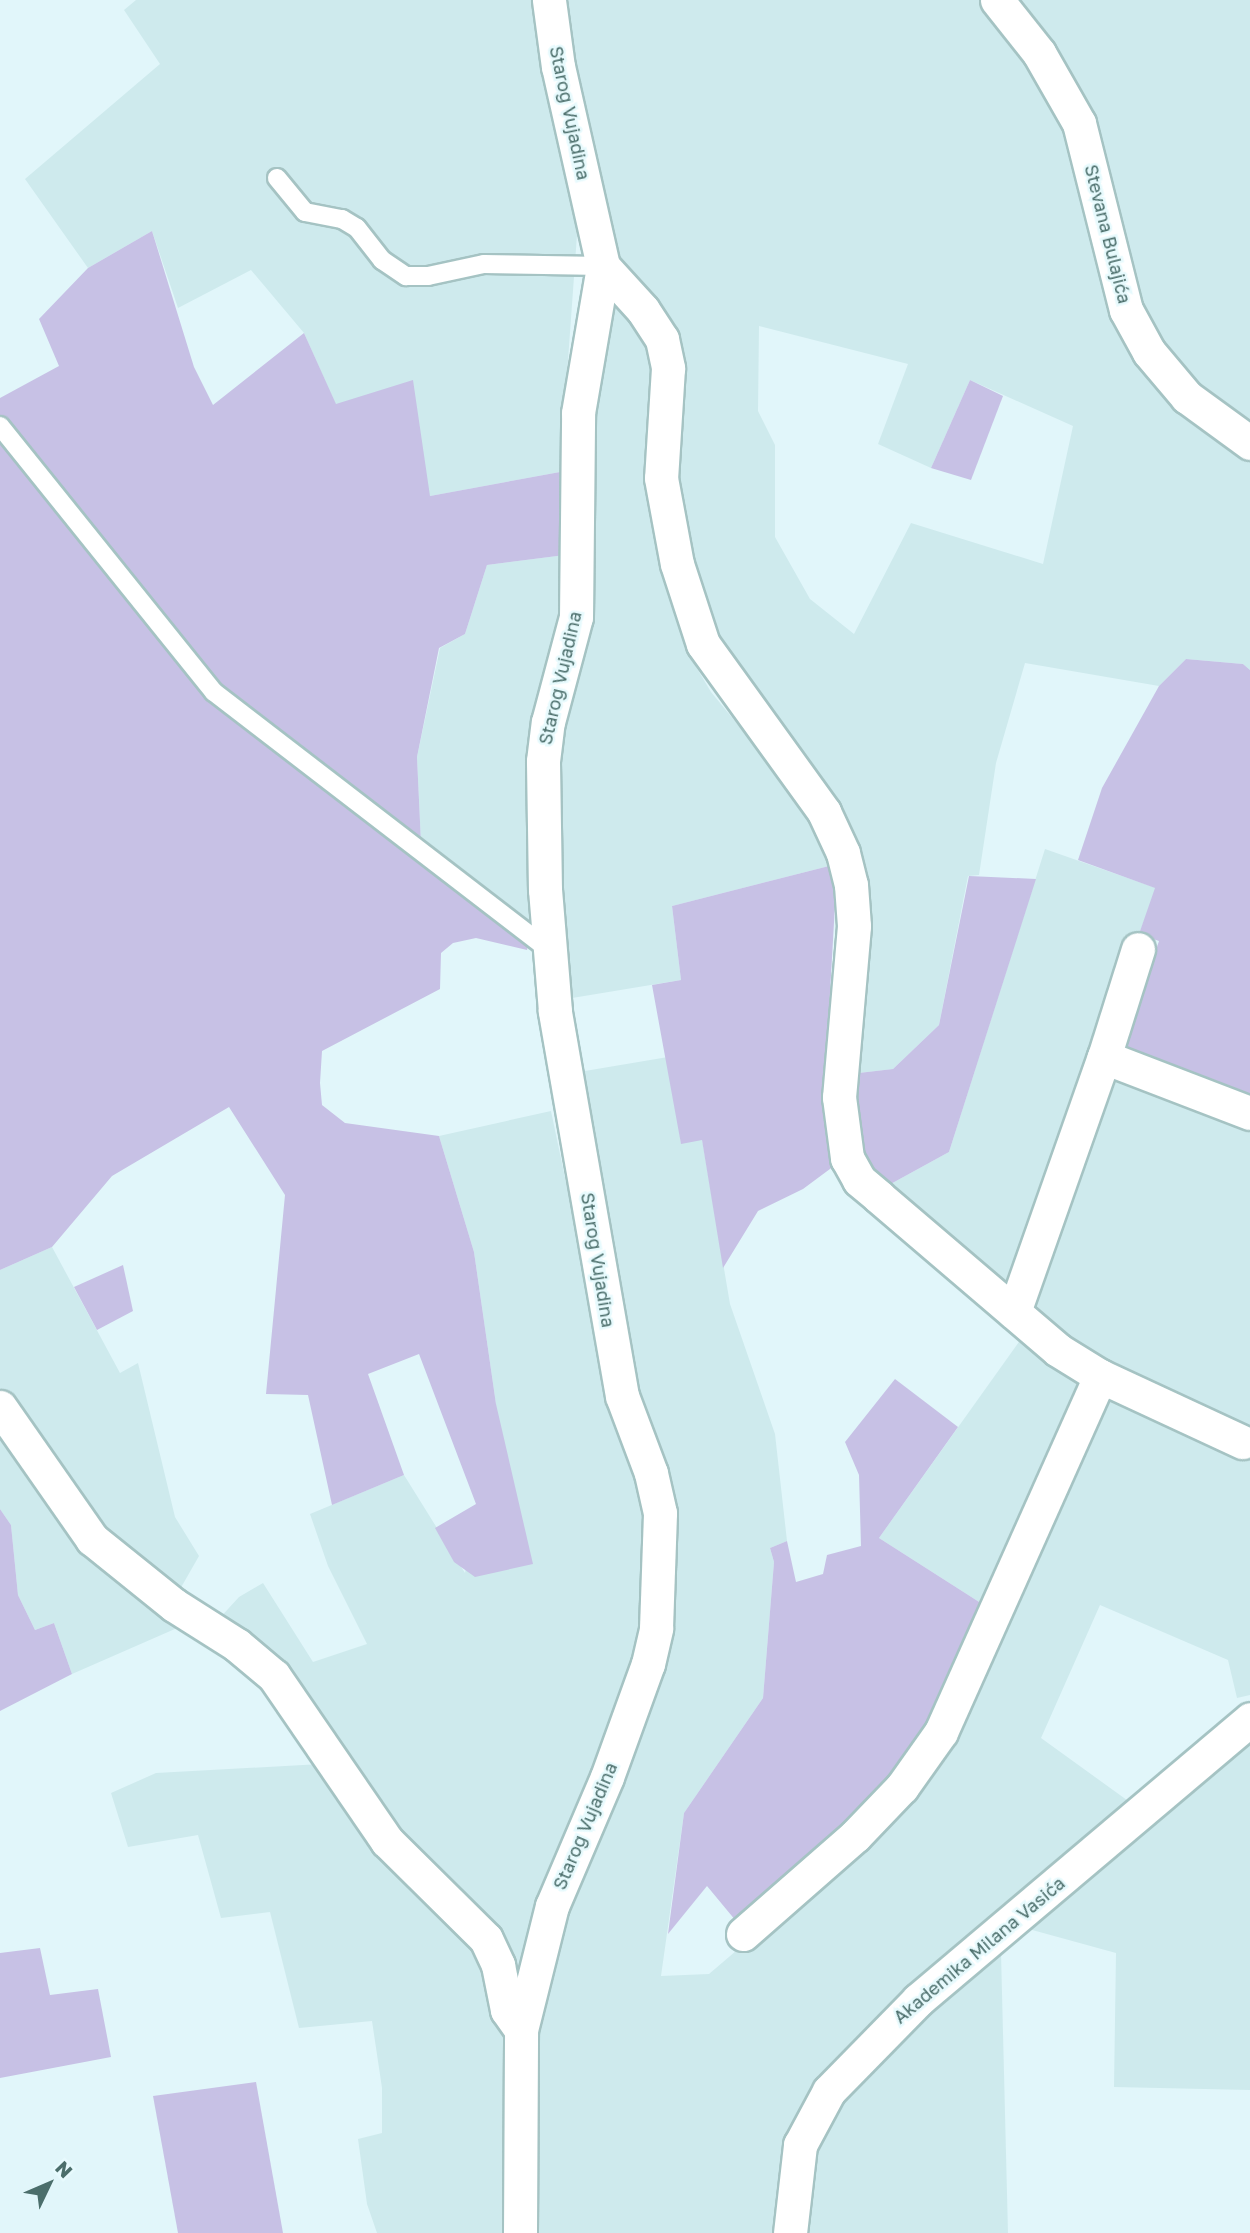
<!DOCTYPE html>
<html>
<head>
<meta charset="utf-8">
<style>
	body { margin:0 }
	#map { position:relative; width:1250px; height:2233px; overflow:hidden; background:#e1f6fa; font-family:"Golos Text",sans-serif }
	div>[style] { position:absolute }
	.residential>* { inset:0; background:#ceeaed }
	.green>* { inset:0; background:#c7c1e5 }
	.roads { filter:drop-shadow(2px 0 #a5c3c3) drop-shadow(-2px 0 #a5c3c3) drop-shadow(0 2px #a5c3c3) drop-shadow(0 -2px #a5c3c3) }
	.lane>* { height:18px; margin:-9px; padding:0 9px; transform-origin:9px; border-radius:9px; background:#fff }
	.street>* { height:33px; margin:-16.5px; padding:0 16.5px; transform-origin:16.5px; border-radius:16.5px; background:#fff }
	span { translate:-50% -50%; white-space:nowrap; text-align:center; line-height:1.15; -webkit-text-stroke:5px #e7fafd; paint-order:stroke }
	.street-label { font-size:18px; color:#4b6e6b }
	.north { position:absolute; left:14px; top:2149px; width:70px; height:70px; -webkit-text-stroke:5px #e7fafd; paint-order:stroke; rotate:46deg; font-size:19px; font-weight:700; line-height:28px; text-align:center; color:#4b6e6b }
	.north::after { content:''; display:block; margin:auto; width:24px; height:32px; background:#4b6e6b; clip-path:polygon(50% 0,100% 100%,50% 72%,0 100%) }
</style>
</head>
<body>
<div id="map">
	<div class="residential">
		<div style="clip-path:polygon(136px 0,537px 0,579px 207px,560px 472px,430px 496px,336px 405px,304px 333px,251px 270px,178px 308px,152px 231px,88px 268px,25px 179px,160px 64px,124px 10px)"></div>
		<div style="clip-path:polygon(evenodd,562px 0,990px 0,1068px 109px,1124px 314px,1250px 450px,1250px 670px,1243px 664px,1186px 659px,1159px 686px,1025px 663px,996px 763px,979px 875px,968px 876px,939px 1025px,893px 1069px,850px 1074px,861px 904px,707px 628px,671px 462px,675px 432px,615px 250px,585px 133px,562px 0,759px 326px,908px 364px,878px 444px,931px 468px,970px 380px,1073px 426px,1043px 564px,911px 523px,854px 634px,810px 599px,775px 537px,775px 445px,758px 411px,759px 326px)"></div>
		<div style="clip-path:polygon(1020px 0,1250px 0,1250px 427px,1195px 387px,1166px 351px,1136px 301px,1040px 30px)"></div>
		<div style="clip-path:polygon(613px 298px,653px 342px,692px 660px,711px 692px,816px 820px,833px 865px,672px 906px,681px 980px,566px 999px,552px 801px,590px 442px)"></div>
		<div style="clip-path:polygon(565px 555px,532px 926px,421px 843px,417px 757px,440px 648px,465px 634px,487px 565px)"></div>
		<div style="clip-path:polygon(1045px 849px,1156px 888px,1008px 1294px,887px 1186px,949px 1152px)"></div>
		<div style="clip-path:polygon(668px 1057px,681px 1143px,702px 1139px,730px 1304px,775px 1434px,787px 1541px,770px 1548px,774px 1562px,763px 1698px,684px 1813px,661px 1976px,709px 1974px,866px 1840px,1104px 1404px,1112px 1397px,1250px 1455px,1250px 1695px,1237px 1698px,1228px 1660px,1100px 1605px,1041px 1738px,1131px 1803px,818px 2086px,779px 2233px,531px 2233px,535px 2046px,550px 1954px,662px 1656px,629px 1394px,579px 1072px)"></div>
		<div style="clip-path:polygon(1118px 1076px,1250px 1125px,1250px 1434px,1103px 1362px,1065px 1339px,1030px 1309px)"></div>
		<div style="clip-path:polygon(551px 1111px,615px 1415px,624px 1449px,642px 1485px,644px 1639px,521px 1975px,507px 1969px,481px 1924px,217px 1621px,239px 1597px,263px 1583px,313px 1662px,367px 1644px,328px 1566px,310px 1514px,404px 1475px,465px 1573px,496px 1404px,474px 1252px,439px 1136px)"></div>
		<div style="clip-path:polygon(52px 1247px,120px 1373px,138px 1363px,175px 1517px,199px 1556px,175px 1598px,97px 1536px,0 1395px,0 1270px)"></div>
		<div style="clip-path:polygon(1021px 1339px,1086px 1381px,987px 1607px,879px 1538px)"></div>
		<div style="clip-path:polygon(0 1423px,184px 1625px,72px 1674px,54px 1623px,35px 1630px,18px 1595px,11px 1525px,0 1509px)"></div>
		<div style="clip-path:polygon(1250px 1737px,1250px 2090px,1114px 2087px,1116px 1953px,1025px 1928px)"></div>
		<div style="clip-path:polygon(321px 1764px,474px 1939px,513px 2039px,509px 2233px,377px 2233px,367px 2204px,358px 2139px,382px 2133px,382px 2088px,372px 2021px,299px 2028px,270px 1912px,221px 1918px,198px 1835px,128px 1847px,111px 1793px,156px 1773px)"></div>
		<div style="clip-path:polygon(1001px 1953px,1008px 2233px,802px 2233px,806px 2169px,822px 2120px,951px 1985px)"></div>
	</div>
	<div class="green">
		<div style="clip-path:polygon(152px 231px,194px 367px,213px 405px,304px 333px,336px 404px,413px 380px,430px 496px,560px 472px,565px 555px,487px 565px,465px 634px,439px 648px,417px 757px,421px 843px,532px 926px,527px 950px,476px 938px,453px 943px,441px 953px,440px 989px,322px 1051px,320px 1083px,322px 1105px,345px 1123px,439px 1136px,474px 1252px,496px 1404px,533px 1564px,475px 1577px,454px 1562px,435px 1528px,476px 1504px,419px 1354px,368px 1374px,404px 1475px,332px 1505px,308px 1395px,266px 1394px,285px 1195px,229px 1107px,112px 1176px,52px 1247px,0 1270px,0 398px,59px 366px,39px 319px,88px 268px)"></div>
		<div style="clip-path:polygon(970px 380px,1003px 396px,971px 480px,931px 468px)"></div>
		<div style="clip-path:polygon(1186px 659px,1243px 664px,1250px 670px,1250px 1099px,1122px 1050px,1159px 941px,1139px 934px,1155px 888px,1078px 860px,1102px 788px,1159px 686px)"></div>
		<div style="clip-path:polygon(833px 865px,835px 905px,823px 1116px,834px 1166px,803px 1189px,758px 1211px,723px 1268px,702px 1140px,681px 1144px,652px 985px,681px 980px,672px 906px)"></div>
		<div style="clip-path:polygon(969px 876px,1036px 879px,949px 1152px,887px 1186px,864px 1154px,850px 1074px,893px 1069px,939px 1025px)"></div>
		<div style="clip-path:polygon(123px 1265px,133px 1311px,97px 1330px,74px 1287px)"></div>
		<div style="clip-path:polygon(895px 1379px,958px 1427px,879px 1538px,987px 1607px,935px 1717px,848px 1829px,736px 1921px,707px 1886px,668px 1934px,684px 1813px,763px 1698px,774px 1562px,770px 1548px,787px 1541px,796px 1582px,823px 1574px,827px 1555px,861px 1546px,859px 1475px,845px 1442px)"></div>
		<div style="clip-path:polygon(0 1509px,11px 1525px,18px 1595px,35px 1630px,54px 1623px,72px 1674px,0 1711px)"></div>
		<div style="clip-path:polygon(40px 1948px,50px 1995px,98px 1989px,111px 2057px,0 2078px,0 1953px)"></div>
		<div style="clip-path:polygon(256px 2082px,283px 2233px,178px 2233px,153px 2096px)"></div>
	</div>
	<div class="roads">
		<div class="lane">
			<div style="left:277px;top:178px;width:44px;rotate:50.5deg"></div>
			<div style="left:305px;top:212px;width:38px;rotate:11deg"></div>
			<div style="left:342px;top:219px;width:17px;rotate:31deg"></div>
			<div style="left:357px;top:228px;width:41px;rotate:52deg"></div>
			<div style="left:382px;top:260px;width:29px;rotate:34deg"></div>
			<div style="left:406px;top:276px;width:22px"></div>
			<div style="left:428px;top:276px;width:57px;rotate:-12.1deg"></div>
			<div style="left:484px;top:264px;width:119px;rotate:1deg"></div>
			<div style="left:0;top:426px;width:341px;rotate:51.2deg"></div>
			<div style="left:214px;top:692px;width:424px;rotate:37.6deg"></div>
		</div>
		<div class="street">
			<div style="left:997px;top:0;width:68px;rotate:51.6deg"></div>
			<div style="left:1039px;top:53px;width:81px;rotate:60.3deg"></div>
			<div style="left:1079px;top:123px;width:193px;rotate:75.9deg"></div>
			<div style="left:1126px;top:310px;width:48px;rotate:61.3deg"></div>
			<div style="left:1149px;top:352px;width:59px;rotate:49.8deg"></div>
			<div style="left:1187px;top:397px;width:78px;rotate:36.1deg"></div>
			<div style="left:603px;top:266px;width:59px;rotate:47.7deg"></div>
			<div style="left:643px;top:310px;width:35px;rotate:57deg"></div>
			<div style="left:662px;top:339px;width:30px;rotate:78deg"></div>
			<div style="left:668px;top:368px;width:110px;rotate:93.6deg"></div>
			<div style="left:661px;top:478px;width:87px;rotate:79.5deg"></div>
			<div style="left:677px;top:564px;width:84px;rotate:72deg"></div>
			<div style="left:703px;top:644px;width:207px;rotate:54.2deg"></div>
			<div style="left:824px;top:812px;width:45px;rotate:65.1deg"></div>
			<div style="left:843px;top:853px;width:33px;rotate:76deg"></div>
			<div style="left:851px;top:885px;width:41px;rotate:85.8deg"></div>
			<div style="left:854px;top:926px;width:172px;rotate:95deg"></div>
			<div style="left:839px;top:1097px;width:62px;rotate:82.5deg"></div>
			<div style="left:847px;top:1158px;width:25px;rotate:61deg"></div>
			<div style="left:859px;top:1180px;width:26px;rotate:40deg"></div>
			<div style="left:879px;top:1197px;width:235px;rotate:40.5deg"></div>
			<div style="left:1058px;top:1350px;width:49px;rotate:31.8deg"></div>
			<div style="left:1100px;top:1376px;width:157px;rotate:24.9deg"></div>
			<div style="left:1104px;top:1057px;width:113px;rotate:-72.5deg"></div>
			<div style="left:1014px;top:1312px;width:270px;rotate:-70.6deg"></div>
			<div style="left:1104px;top:1057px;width:156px;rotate:21deg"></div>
			<div style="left:0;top:1407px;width:161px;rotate:55.1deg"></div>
			<div style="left:92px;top:1539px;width:105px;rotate:38.8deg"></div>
			<div style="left:174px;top:1605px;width:75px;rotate:32.4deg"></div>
			<div style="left:237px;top:1645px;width:48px;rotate:40deg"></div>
			<div style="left:274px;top:1676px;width:200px;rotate:55.6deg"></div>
			<div style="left:387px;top:1841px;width:139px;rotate:44.7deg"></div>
			<div style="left:486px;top:1939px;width:29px;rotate:65deg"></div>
			<div style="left:498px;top:1965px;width:46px;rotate:78.7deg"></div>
			<div style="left:507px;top:2010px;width:24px;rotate:55deg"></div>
			<div style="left:743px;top:1934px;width:149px;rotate:-41.2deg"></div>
			<div style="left:855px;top:1836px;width:68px;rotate:-46.2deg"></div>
			<div style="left:902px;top:1787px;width:67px;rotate:-54.7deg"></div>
			<div style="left:941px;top:1732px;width:390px;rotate:-65.9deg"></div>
			<div style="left:520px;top:2233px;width:203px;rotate:-89.7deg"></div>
			<div style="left:521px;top:2030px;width:128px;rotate:-76deg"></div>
			<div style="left:552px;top:1906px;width:140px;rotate:-66.9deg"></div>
			<div style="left:607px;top:1777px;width:120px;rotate:-70.1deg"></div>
			<div style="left:648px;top:1664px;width:37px;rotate:-77deg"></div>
			<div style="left:656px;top:1628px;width:115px;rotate:-88deg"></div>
			<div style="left:660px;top:1513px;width:41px;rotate:-102.7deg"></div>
			<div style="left:651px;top:1473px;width:82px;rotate:-110.6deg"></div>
			<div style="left:622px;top:1396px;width:391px;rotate:-99.9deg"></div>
			<div style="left:555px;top:1011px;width:121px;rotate:-94.7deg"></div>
			<div style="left:545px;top:890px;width:129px;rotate:-90.9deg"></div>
			<div style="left:543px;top:761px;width:39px;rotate:-83deg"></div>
			<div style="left:548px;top:722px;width:109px;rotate:-75.1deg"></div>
			<div style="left:576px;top:617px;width:204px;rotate:-89.4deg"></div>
			<div style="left:578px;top:413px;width:149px;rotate:-80.3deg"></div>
			<div style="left:603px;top:266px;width:204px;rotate:-102.7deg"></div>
			<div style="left:558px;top:67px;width:68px;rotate:-97.7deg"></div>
			<div style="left:790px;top:2233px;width:89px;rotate:-83.5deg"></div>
			<div style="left:800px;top:2145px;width:61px;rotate:-61.8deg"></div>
			<div style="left:829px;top:2091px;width:127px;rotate:-45.6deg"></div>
			<div style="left:918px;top:2000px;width:435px;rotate:-40.2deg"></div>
		</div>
	</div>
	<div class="street-label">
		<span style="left:570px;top:113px;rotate:78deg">Starog Vujadina</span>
		<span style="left:1108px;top:234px;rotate:76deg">Stevana Bulajića</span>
		<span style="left:560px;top:678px;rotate:-77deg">Starog Vujadina</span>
		<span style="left:598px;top:1260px;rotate:81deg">Starog Vujadina</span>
		<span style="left:585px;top:1826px;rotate:-67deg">Starog Vujadina</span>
		<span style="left:979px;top:1950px;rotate:-40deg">Akademika Milana Vasića</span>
	</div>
	<div class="north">N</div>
</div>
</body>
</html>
